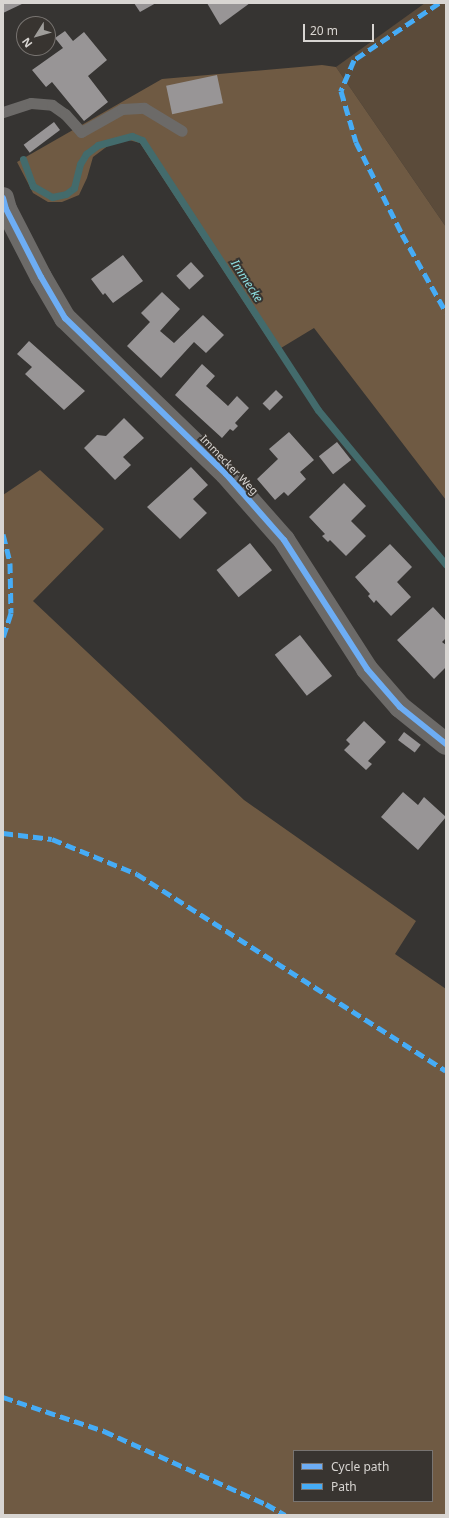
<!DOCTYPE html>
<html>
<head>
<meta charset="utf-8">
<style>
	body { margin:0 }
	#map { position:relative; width:449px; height:1518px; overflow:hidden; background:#363432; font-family:"Noto Sans",sans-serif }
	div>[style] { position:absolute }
	.green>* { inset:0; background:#5b4b3a }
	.forest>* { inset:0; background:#6f5a43 }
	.stream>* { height:7px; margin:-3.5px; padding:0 3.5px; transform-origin:3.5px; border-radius:3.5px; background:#436b6c }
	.building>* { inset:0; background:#989596; transform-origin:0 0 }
	.lane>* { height:11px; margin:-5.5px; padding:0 5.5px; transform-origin:5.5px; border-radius:5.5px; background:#6c6a68 }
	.street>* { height:22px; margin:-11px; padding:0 11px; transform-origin:11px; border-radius:11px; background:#6c6a68 }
	.quiet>* { height:5px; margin-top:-2.5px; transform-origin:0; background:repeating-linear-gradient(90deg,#46acf6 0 10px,transparent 0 15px) }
	.cycleway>* { height:6px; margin:-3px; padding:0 3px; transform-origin:3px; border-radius:3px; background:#6dadf4 }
	span { translate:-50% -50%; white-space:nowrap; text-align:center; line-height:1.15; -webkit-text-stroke:4px #383430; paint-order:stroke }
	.street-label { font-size:11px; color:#d8d5d2 }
	.water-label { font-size:12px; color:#8cdddf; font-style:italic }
	.frame { position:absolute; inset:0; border:4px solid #d8d5d2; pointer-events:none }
	.legend { position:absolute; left:293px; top:1450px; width:140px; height:52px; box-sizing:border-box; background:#383430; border:1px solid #787471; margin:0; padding:5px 7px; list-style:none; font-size:12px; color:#d8d5d2 }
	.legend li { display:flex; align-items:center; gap:8px; height:20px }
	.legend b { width:20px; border:1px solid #787471 }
	.north { position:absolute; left:16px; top:16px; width:40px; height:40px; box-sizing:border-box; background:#383430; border:1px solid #787471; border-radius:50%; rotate:233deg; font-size:11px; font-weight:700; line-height:16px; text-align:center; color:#d8d5d2 }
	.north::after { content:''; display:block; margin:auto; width:14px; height:18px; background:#9f9d9a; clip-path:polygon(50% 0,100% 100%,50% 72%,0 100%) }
	.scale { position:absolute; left:303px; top:24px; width:71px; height:18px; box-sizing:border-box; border:2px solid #d8d5d2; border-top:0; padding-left:5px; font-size:12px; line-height:14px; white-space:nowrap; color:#d8d5d2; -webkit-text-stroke:3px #383430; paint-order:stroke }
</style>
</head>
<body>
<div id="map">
	<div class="green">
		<div style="clip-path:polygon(425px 3px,446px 3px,446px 227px,336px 67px)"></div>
	</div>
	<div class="forest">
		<div style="clip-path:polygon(322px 65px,336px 67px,446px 227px,446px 500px,314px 328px,276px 351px,140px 143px,125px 139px,109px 145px,93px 157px,87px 178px,79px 195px,62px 202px,48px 202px,33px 193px,17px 162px,162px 79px)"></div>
		<div style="clip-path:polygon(evenodd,40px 470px,104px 529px,33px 601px,244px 800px,416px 921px,395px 954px,446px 989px,446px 1515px,3px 1515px,3px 495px,40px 470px,294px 1451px,432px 1451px,432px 1501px,294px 1501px,294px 1451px)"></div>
	</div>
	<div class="stream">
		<div style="left:23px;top:159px;width:29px;rotate:70deg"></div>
		<div style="left:33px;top:186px;width:22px;rotate:30deg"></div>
		<div style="left:52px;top:197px;width:14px;rotate:-12deg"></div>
		<div style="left:66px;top:194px;width:10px;rotate:-37deg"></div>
		<div style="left:74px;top:188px;width:25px;rotate:-76deg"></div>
		<div style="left:80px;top:164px;width:12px;rotate:-59deg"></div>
		<div style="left:86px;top:154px;width:15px;rotate:-37deg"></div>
		<div style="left:98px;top:145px;width:35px;rotate:-15deg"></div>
		<div style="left:132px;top:136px;width:11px;rotate:22deg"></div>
		<div style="left:142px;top:140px;width:322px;rotate:56.9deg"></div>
		<div style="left:318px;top:410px;width:201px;rotate:50.4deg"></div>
	</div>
	<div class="building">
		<div style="clip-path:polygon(3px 3px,24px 3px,3px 13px)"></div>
		<div style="clip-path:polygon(134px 3px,156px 3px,140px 12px)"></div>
		<div style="clip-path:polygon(207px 3px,250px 3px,220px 25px)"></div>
		<div style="clip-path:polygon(65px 31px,73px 41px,84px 32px,107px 60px,88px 76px,108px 102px,84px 121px,52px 82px,46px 87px,32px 70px,63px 48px,55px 38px)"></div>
		<div style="left:217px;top:75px;width:29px;height:52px;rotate:78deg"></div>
		<div style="left:54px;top:122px;width:10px;height:38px;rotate:53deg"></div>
		<div style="clip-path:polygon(123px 255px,143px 281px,113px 303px,105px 293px,103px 295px,91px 279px)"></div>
		<div style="left:191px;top:262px;width:19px;height:20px;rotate:47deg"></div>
		<div style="clip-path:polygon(162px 292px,180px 309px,160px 331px,174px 343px,203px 315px,224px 335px,206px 353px,194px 342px,161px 378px,127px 346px,150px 322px,141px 313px)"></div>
		<div style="clip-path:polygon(29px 341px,85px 391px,64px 410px,25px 374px,32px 367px,17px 354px)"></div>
		<div style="clip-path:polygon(202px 364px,215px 376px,206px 386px,216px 395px,228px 406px,237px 396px,249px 408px,235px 423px,238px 426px,233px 431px,230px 429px,222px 438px,175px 395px)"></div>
		<div style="left:276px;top:390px;width:10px;height:19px;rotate:45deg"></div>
		<div style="clip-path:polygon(124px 418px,144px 438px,123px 457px,131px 465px,115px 480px,84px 448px,97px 435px,106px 436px)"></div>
		<div style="clip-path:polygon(289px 432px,314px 460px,300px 472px,306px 479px,288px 496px,284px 492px,275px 500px,257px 479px,278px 459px,269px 449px)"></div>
		<div style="left:337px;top:442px;width:23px;height:23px;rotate:52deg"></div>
		<div style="clip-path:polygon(191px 467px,208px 485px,193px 499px,207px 513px,180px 539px,147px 507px)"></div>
		<div style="clip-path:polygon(344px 483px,366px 506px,351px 521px,366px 536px,346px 556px,330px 540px,328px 542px,322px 536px,325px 534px,309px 517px)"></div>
		<div style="left:250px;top:543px;width:35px;height:43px;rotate:51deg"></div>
		<div style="clip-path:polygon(390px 544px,412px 567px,397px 582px,411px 597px,391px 616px,376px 600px,374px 603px,368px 596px,370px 594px,355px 577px)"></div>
		<div style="clip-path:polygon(433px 607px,446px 621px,446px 638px,442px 642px,446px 645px,446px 667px,434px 679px,397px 640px)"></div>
		<div style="left:300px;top:635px;width:52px;height:32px;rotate:52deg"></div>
		<div style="clip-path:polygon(364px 721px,386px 742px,368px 761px,372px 764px,366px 770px,344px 750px,350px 744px,346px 740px)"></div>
		<div style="left:404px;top:732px;width:21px;height:10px;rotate:37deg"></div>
		<div style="clip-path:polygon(403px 792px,418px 805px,424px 797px,446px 817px,418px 850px,381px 817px)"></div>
	</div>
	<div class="lane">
		<div style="left:3px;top:112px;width:29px;rotate:-18deg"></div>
		<div style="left:31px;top:103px;width:21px;rotate:5deg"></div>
		<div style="left:52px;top:105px;width:16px;rotate:35deg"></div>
		<div style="left:65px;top:114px;width:24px;rotate:48deg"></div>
		<div style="left:81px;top:132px;width:47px;rotate:-29.3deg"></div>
		<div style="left:122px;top:109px;width:22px;rotate:-3deg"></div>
		<div style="left:144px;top:108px;width:44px;rotate:31.2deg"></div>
	</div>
	<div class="street">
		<div style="left:3px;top:198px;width:11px;rotate:75deg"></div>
		<div style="left:6px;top:209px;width:76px;rotate:62.8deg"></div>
		<div style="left:41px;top:277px;width:48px;rotate:59.7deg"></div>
		<div style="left:65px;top:318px;width:224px;rotate:44.1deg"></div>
		<div style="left:226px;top:474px;width:88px;rotate:48.7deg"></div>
		<div style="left:284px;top:540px;width:153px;rotate:57.2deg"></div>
		<div style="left:367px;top:669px;width:50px;rotate:49deg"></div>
		<div style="left:400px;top:707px;width:59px;rotate:38.8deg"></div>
	</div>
	<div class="quiet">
		<div style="left:439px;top:3px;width:102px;rotate:146.2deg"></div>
		<div style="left:354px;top:60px;width:34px;rotate:113deg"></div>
		<div style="left:341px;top:91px;width:53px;rotate:73.6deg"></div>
		<div style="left:356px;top:142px;width:103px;rotate:63.4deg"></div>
		<div style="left:402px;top:234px;width:90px;rotate:60.6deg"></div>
		<div style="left:3px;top:534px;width:30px;rotate:76deg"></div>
		<div style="left:10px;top:563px;width:50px;rotate:88.9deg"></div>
		<div style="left:11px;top:613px;width:25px;rotate:108deg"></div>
		<div style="left:3px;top:833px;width:49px;rotate:7deg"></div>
		<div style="left:52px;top:839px;width:92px;rotate:22.4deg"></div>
		<div style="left:137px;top:874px;width:366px;rotate:32.5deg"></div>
		<div style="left:3px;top:1397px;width:107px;rotate:18.6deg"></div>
		<div style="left:104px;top:1431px;width:178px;rotate:24.3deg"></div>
		<div style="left:266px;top:1504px;width:22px;rotate:30deg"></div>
	</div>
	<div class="cycleway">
		<div style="left:3px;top:198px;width:11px;rotate:75deg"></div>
		<div style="left:6px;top:209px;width:76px;rotate:62.8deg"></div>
		<div style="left:41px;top:277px;width:48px;rotate:59.7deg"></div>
		<div style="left:65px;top:318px;width:224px;rotate:44.1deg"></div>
		<div style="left:226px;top:474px;width:88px;rotate:48.7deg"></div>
		<div style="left:284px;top:540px;width:153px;rotate:57.2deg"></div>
		<div style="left:367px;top:669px;width:50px;rotate:49deg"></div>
		<div style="left:400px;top:707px;width:59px;rotate:38.8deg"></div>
	</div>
	<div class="street-label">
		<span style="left:229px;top:465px;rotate:46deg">Immecker Weg</span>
	</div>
	<div class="water-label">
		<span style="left:247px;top:281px;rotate:57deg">Immecke</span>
	</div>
	<div class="frame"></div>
	<ul class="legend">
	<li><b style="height:5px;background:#6dadf4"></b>Cycle path</li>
	<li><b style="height:5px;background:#46acf6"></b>Path</li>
	</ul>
	<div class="north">N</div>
	<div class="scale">20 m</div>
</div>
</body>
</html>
